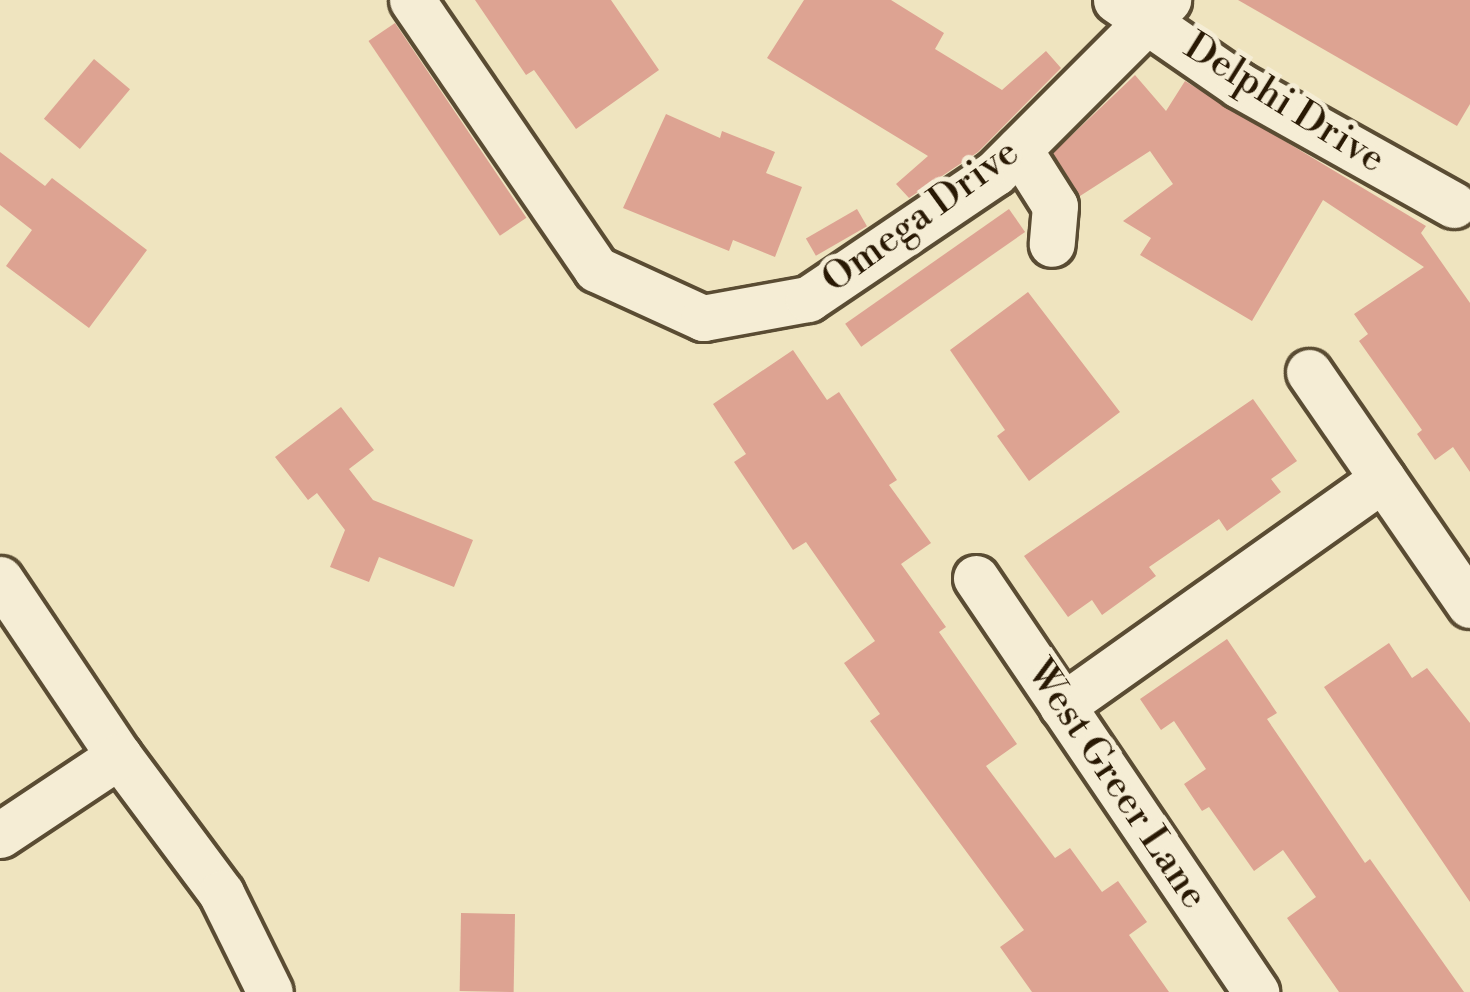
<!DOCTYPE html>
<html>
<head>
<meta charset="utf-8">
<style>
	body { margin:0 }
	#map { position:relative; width:1470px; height:992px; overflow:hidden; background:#efe4bf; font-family:"Libre Bodoni",serif }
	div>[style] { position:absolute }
	.building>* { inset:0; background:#dda392; transform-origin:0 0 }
	.roads { filter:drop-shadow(3px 0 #5a4c33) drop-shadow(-3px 0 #5a4c33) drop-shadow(0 3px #5a4c33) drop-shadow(0 -3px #5a4c33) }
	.minor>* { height:45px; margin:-22.5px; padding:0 22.5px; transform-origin:22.5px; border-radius:22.5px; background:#f5edd5 }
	span { translate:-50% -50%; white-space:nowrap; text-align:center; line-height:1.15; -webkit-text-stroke:10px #f5edd5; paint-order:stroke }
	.street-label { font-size:39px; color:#291904 }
</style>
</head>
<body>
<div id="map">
	<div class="building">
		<div style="clip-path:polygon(475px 0,611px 0,659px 70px,576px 129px,534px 70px,526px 75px)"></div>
		<div style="clip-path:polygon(804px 0,891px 0,944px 33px,935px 49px,1002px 90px,1046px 51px,1061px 68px,978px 152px,909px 198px,896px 184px,928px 156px,767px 58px)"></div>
		<div style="clip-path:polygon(1238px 0,1470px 0,1470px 104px,1457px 126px)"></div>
		<div style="left:395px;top:23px;width:235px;height:32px;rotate:56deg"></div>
		<div style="left:94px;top:59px;width:47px;height:78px;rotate:40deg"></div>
		<div style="clip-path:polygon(1135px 75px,1166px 111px,1185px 81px,1426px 226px,1421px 233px,1470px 303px,1470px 472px,1453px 447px,1435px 460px,1417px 434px,1422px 430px,1359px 341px,1368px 334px,1354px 314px,1424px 267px,1323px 200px,1252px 321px,1140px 255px,1151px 238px,1123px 221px,1173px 184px,1150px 151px,1080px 196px,1053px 153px)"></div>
		<div style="clip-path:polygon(666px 114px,720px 138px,722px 131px,775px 152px,766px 173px,802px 187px,775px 257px,733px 240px,729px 251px,623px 208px)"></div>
		<div style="clip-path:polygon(0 152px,45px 186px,52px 178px,147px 250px,89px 328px,6px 266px,32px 230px,0 205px)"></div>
		<div style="left:857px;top:209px;width:20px;height:59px;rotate:60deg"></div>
		<div style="left:1009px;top:209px;width:28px;height:200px;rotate:55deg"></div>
		<div style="clip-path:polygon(1028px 292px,1120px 412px,1029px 481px,997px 436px,1005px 430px,950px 350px)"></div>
		<div style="clip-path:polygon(793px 350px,827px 400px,839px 392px,897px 480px,889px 485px,931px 543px,901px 564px,946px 627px,939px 632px,1017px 744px,986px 766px,1055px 858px,1070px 848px,1102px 892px,1118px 881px,1147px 922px,1129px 935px,1169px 992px,1032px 992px,1000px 947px,1024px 930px,870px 721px,880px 714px,844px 663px,875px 641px,806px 542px,793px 550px,734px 462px,746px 454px,713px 404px)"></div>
		<div style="clip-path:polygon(1253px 399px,1297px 461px,1271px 479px,1281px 492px,1227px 531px,1219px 519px,1149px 567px,1156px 576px,1102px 615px,1092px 600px,1068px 617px,1024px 556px)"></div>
		<div style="clip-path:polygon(341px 407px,374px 450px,349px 469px,373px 500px,473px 540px,454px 587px,379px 557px,369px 582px,330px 567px,345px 530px,317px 493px,308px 500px,275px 457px)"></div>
		<div style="clip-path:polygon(1227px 639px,1277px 713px,1267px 719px,1365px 863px,1370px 859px,1464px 992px,1339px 992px,1287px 918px,1316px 897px,1283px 850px,1254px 871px,1209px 807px,1202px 811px,1184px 784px,1206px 769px,1174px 721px,1161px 730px,1140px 699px)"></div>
		<div style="clip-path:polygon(1389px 643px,1412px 678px,1427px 668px,1470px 723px,1470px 902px,1324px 687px)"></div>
		<div style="left:515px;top:914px;width:78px;height:54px;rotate:91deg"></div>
	</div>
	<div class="roads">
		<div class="minor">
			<div style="left:412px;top:0;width:326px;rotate:55.6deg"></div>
			<div style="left:596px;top:269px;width:118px;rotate:24.6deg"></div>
			<div style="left:703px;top:318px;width:107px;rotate:-10.3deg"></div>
			<div style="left:808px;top:299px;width:225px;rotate:-34deg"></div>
			<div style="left:995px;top:173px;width:245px;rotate:-45deg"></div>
			<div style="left:1116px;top:0;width:150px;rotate:34.6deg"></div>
			<div style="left:1239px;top:85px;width:246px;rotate:29.2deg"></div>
			<div style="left:1019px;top:149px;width:67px;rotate:57.7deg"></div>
			<div style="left:1055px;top:206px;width:38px;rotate:95deg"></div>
			<div style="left:1309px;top:372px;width:283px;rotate:55.4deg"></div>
			<div style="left:976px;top:578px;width:500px;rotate:55.9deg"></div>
			<div style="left:0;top:579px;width:213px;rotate:56.1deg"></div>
			<div style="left:119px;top:756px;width:171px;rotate:53.3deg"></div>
			<div style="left:221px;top:893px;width:110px;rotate:63.7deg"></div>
			<div style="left:1062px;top:706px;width:393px;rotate:-35.3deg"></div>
			<div style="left:0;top:835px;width:143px;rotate:-33.6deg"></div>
		</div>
	</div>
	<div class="street-label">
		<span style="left:1284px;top:104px;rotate:32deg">Delphi Drive</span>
		<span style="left:921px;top:217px;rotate:-36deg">Omega Drive</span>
		<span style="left:1116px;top:785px;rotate:56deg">West Greer Lane</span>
	</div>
</div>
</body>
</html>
